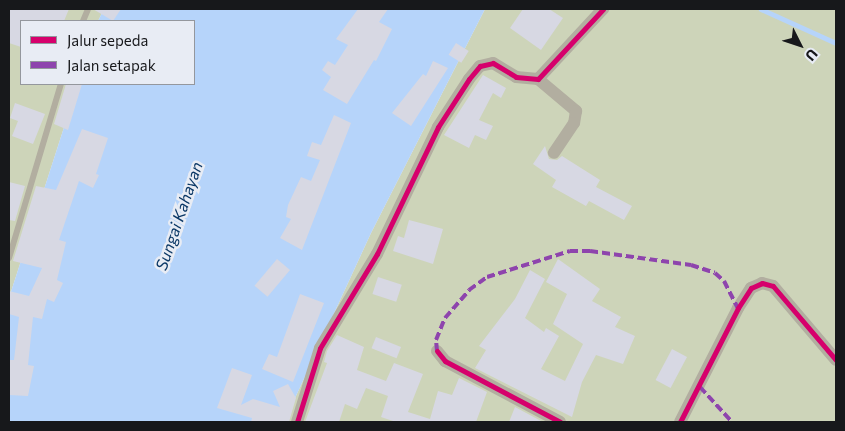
<!DOCTYPE html>
<html>
<head>
<meta charset="utf-8">
<style>
	body { margin:0 }
	#map { position:relative; width:845px; height:431px; overflow:hidden; background:#ebedf1; font-family:Commissioner,sans-serif }
	div>[style] { position:absolute }
	.green>* { inset:0; background:#cdd4b9 }
	.water>* { inset:0; background:#b6d4fa }
	.stream>* { height:4.5px; margin:-2.25px; padding:0 2.25px; transform-origin:2.25px; border-radius:2.25px; background:#b6d4fa }
	.building>* { inset:0; background:#d7d8e3; transform-origin:0 0 }
	.service>* { height:6px; margin:-3px; padding:0 3px; transform-origin:3px; border-radius:3px; background:#b2aea0 }
	.minor>* { height:12px; margin:-6px; padding:0 6px; transform-origin:6px; border-radius:6px; background:#b2aea0 }
	.quiet>* { height:4px; margin-top:-2px; transform-origin:0; background:repeating-linear-gradient(90deg,#8e44ad 0 8px,transparent 0 12px) }
	.cycleway>* { height:5px; margin:-2.5px; padding:0 2.5px; transform-origin:2.5px; border-radius:2.5px; background:#d6006c }
	span { translate:-50% -50%; white-space:nowrap; text-align:center; line-height:1.15; -webkit-text-stroke:5px #e8ecf4; paint-order:stroke }
	.water-label { font-size:16px; color:#0b3866; font-style:italic }
	.frame { position:absolute; inset:0; border:10px solid #17181b; pointer-events:none }
	.legend { position:absolute; left:20px; top:20px; width:175px; height:65px; box-sizing:border-box; background:#e8ecf4; border:1px solid #94979d; margin:0; padding:6px 9px; list-style:none; font-size:15px; color:#17181b }
	.legend li { display:flex; align-items:center; gap:10px; height:25px }
	.legend b { width:25px; border:1px solid #94979d }
	.north { position:absolute; left:775px; top:20px; width:50px; height:50px; -webkit-text-stroke:4px #e8ecf4; paint-order:stroke; rotate:131deg; font-size:14px; font-weight:700; line-height:20px; text-align:center; color:#17181b }
	.north::after { content:''; display:block; margin:auto; width:18px; height:22px; background:#17181b; clip-path:polygon(50% 0,100% 100%,50% 72%,0 100%) }
</style>
</head>
<body>
<div id="map">
	<div class="green">
		<div style="clip-path:polygon(9px 9px,104px 9px,98px 21px,21px 21px,21px 84px,78px 84px,9px 298px)"></div>
		<div style="clip-path:polygon(485px 9px,836px 9px,836px 422px,284px 422px,371px 233px)"></div>
	</div>
	<div class="water">
		<div style="clip-path:polygon(104px 9px,485px 9px,371px 233px,284px 422px,9px 422px,9px 298px,78px 84px,194px 84px,194px 21px,98px 21px)"></div>
	</div>
	<div class="stream">
		<div style="left:761px;top:9px;width:82px;rotate:24.4deg"></div>
	</div>
	<div class="building">
		<div style="clip-path:polygon(9px 9px,69px 9px,64px 21px,21px 21px,21px 47px,9px 43px)"></div>
		<div style="clip-path:polygon(93px 9px,121px 9px,113px 21px)"></div>
		<div style="clip-path:polygon(358px 9px,388px 9px,379px 22px,392px 29px,376px 61px,374px 60px,347px 104px,323px 90px,331px 77px,322px 70px,328px 61px,335px 65px,348px 45px,336px 39px)"></div>
		<div style="clip-path:polygon(523px 9px,549px 9px,563px 18px,541px 50px,510px 28px)"></div>
		<div style="left:456px;top:43px;width:15px;height:14px;rotate:32deg"></div>
		<div style="clip-path:polygon(433px 61px,448px 68px,411px 126px,392px 113px,423px 74px,426px 76px)"></div>
		<div style="clip-path:polygon(483px 75px,506px 88px,501px 98px,493px 93px,479px 120px,493px 126px,486px 140px,475px 135px,469px 148px,444px 135px)"></div>
		<div style="clip-path:polygon(66px 84px,82px 84px,68px 130px,54px 124px)"></div>
		<div style="clip-path:polygon(15px 103px,45px 114px,33px 144px,12px 136px,18px 121px,10px 118px)"></div>
		<div style="clip-path:polygon(334px 115px,351px 123px,302px 250px,280px 238px,291px 219px,286px 217px,288px 205px,301px 177px,311px 181px,320px 160px,307px 156px,312px 142px,321px 145px)"></div>
		<div style="clip-path:polygon(82px 129px,108px 138px,96px 174px,99px 175px,93px 188px,79px 181px,59px 240px,66px 242px,57px 280px,63px 283px,54px 302px,47px 299px,42px 319px,33px 317px,28px 365px,34px 366px,28px 396px,9px 395px,9px 360px,14px 360px,19px 317px,9px 314px,9px 291px,29px 296px,42px 268px,13px 261px,36px 186px,56px 190px)"></div>
		<div style="clip-path:polygon(545px 146px,549px 159px,557px 160px,562px 156px,600px 180px,596px 187px,632px 206px,624px 220px,589px 201px,586px 206px,552px 187px,556px 180px,533px 164px)"></div>
		<div style="clip-path:polygon(9px 182px,25px 186px,15px 221px,9px 220px)"></div>
		<div style="clip-path:polygon(409px 220px,443px 229px,433px 264px,393px 251px,398px 236px,404px 238px)"></div>
		<div style="left:277px;top:259px;width:17px;height:35px;rotate:40deg"></div>
		<div style="clip-path:polygon(558px 259px,600px 289px,592px 301px,621px 317px,615px 327px,635px 336px,623px 364px,596px 355px,582px 382px,572px 417px,475px 368px,486px 350px,479px 346px,515px 299px,530px 270px,545px 279px,525px 318px,544px 332px,546px 328px,559px 336px,541px 369px,565px 381px,583px 344px,553px 324px,567px 294px,546px 282px)"></div>
		<div style="left:378px;top:277px;width:25px;height:18px;rotate:18deg"></div>
		<div style="clip-path:polygon(300px 294px,324px 303px,293px 382px,262px 369px,269px 354px,277px 357px)"></div>
		<div style="clip-path:polygon(337px 335px,364px 347px,357px 370px,386px 381px,394px 363px,423px 374px,408px 412px,430px 419px,438px 391px,452px 395px,459px 378px,487px 392px,476px 422px,396px 422px,381px 417px,388px 396px,366px 388px,357px 409px,345px 404px,339px 422px,305px 422px,327px 363px,324px 362px,327px 351px)"></div>
		<div style="left:376px;top:337px;width:27px;height:12px;rotate:22deg"></div>
		<div style="left:672px;top:349px;width:17px;height:35px;rotate:28deg"></div>
		<div style="clip-path:polygon(232px 368px,252px 375px,241px 405px,253px 399px,280px 407px,273px 391px,288px 384px,296px 398px,289px 422px,251px 422px,252px 418px,217px 408px)"></div>
		<div style="clip-path:polygon(515px 407px,543px 422px,509px 422px)"></div>
	</div>
	<div class="service">
		<div style="left:83px;top:21px;width:13px;rotate:-67deg"></div>
		<div style="left:9px;top:258px;width:182px;rotate:-73.4deg"></div>
	</div>
	<div class="minor">
		<div style="left:538px;top:79px;width:50px;rotate:40.1deg"></div>
		<div style="left:576px;top:111px;width:12px;rotate:99deg"></div>
		<div style="left:574px;top:123px;width:36px;rotate:124deg"></div>
		<div style="left:437px;top:351px;width:13px;rotate:51deg"></div>
		<div style="left:445px;top:361px;width:130px;rotate:27.9deg"></div>
		<div style="left:297px;top:422px;width:77px;rotate:-72.7deg"></div>
		<div style="left:320px;top:348px;width:110px;rotate:-58.8deg"></div>
		<div style="left:377px;top:254px;width:141px;rotate:-64.3deg"></div>
		<div style="left:438px;top:127px;width:57px;rotate:-57.1deg"></div>
		<div style="left:469px;top:79px;width:17px;rotate:-50deg"></div>
		<div style="left:480px;top:66px;width:13px;rotate:-13deg"></div>
		<div style="left:493px;top:63px;width:27px;rotate:31deg"></div>
		<div style="left:516px;top:77px;width:22px;rotate:5deg"></div>
		<div style="left:538px;top:79px;width:96px;rotate:-47.1deg"></div>
		<div style="left:680px;top:422px;width:128px;rotate:-63deg"></div>
		<div style="left:738px;top:308px;width:24px;rotate:-57deg"></div>
		<div style="left:751px;top:288px;width:12px;rotate:-24deg"></div>
		<div style="left:762px;top:283px;width:11px;rotate:15deg"></div>
		<div style="left:773px;top:286px;width:97px;rotate:49.6deg"></div>
	</div>
	<div class="quiet">
		<div style="left:437px;top:351px;width:11px;rotate:-95deg"></div>
		<div style="left:436px;top:340px;width:24px;rotate:-68deg"></div>
		<div style="left:445px;top:318px;width:37px;rotate:-49deg"></div>
		<div style="left:469px;top:290px;width:22px;rotate:-36deg"></div>
		<div style="left:487px;top:277px;width:87px;rotate:-17.4deg"></div>
		<div style="left:570px;top:251px;width:20px"></div>
		<div style="left:590px;top:251px;width:102px;rotate:7.9deg"></div>
		<div style="left:691px;top:265px;width:25px;rotate:18deg"></div>
		<div style="left:715px;top:273px;width:12px;rotate:42deg"></div>
		<div style="left:724px;top:281px;width:30px;rotate:63deg"></div>
		<div style="left:700px;top:387px;width:47px;rotate:47.6deg"></div>
	</div>
	<div class="cycleway">
		<div style="left:437px;top:351px;width:13px;rotate:51deg"></div>
		<div style="left:445px;top:361px;width:130px;rotate:27.9deg"></div>
		<div style="left:297px;top:422px;width:77px;rotate:-72.7deg"></div>
		<div style="left:320px;top:348px;width:110px;rotate:-58.8deg"></div>
		<div style="left:377px;top:254px;width:141px;rotate:-64.3deg"></div>
		<div style="left:438px;top:127px;width:57px;rotate:-57.1deg"></div>
		<div style="left:469px;top:79px;width:17px;rotate:-50deg"></div>
		<div style="left:480px;top:66px;width:13px;rotate:-13deg"></div>
		<div style="left:493px;top:63px;width:27px;rotate:31deg"></div>
		<div style="left:516px;top:77px;width:22px;rotate:5deg"></div>
		<div style="left:538px;top:79px;width:96px;rotate:-47.1deg"></div>
		<div style="left:680px;top:422px;width:128px;rotate:-63deg"></div>
		<div style="left:738px;top:308px;width:24px;rotate:-57deg"></div>
		<div style="left:751px;top:288px;width:12px;rotate:-24deg"></div>
		<div style="left:762px;top:283px;width:11px;rotate:15deg"></div>
		<div style="left:773px;top:286px;width:97px;rotate:49.6deg"></div>
	</div>
	<div class="water-label">
		<span style="left:179px;top:216px;rotate:-71deg">Sungai Kahayan</span>
	</div>
	<div class="frame"></div>
	<ul class="legend">
	<li><b style="height:6px;background:#d6006c"></b>Jalur sepeda</li>
	<li><b style="height:6px;background:#8e44ad"></b>Jalan setapak</li>
	</ul>
	<div class="north">U</div>
</div>
</body>
</html>
